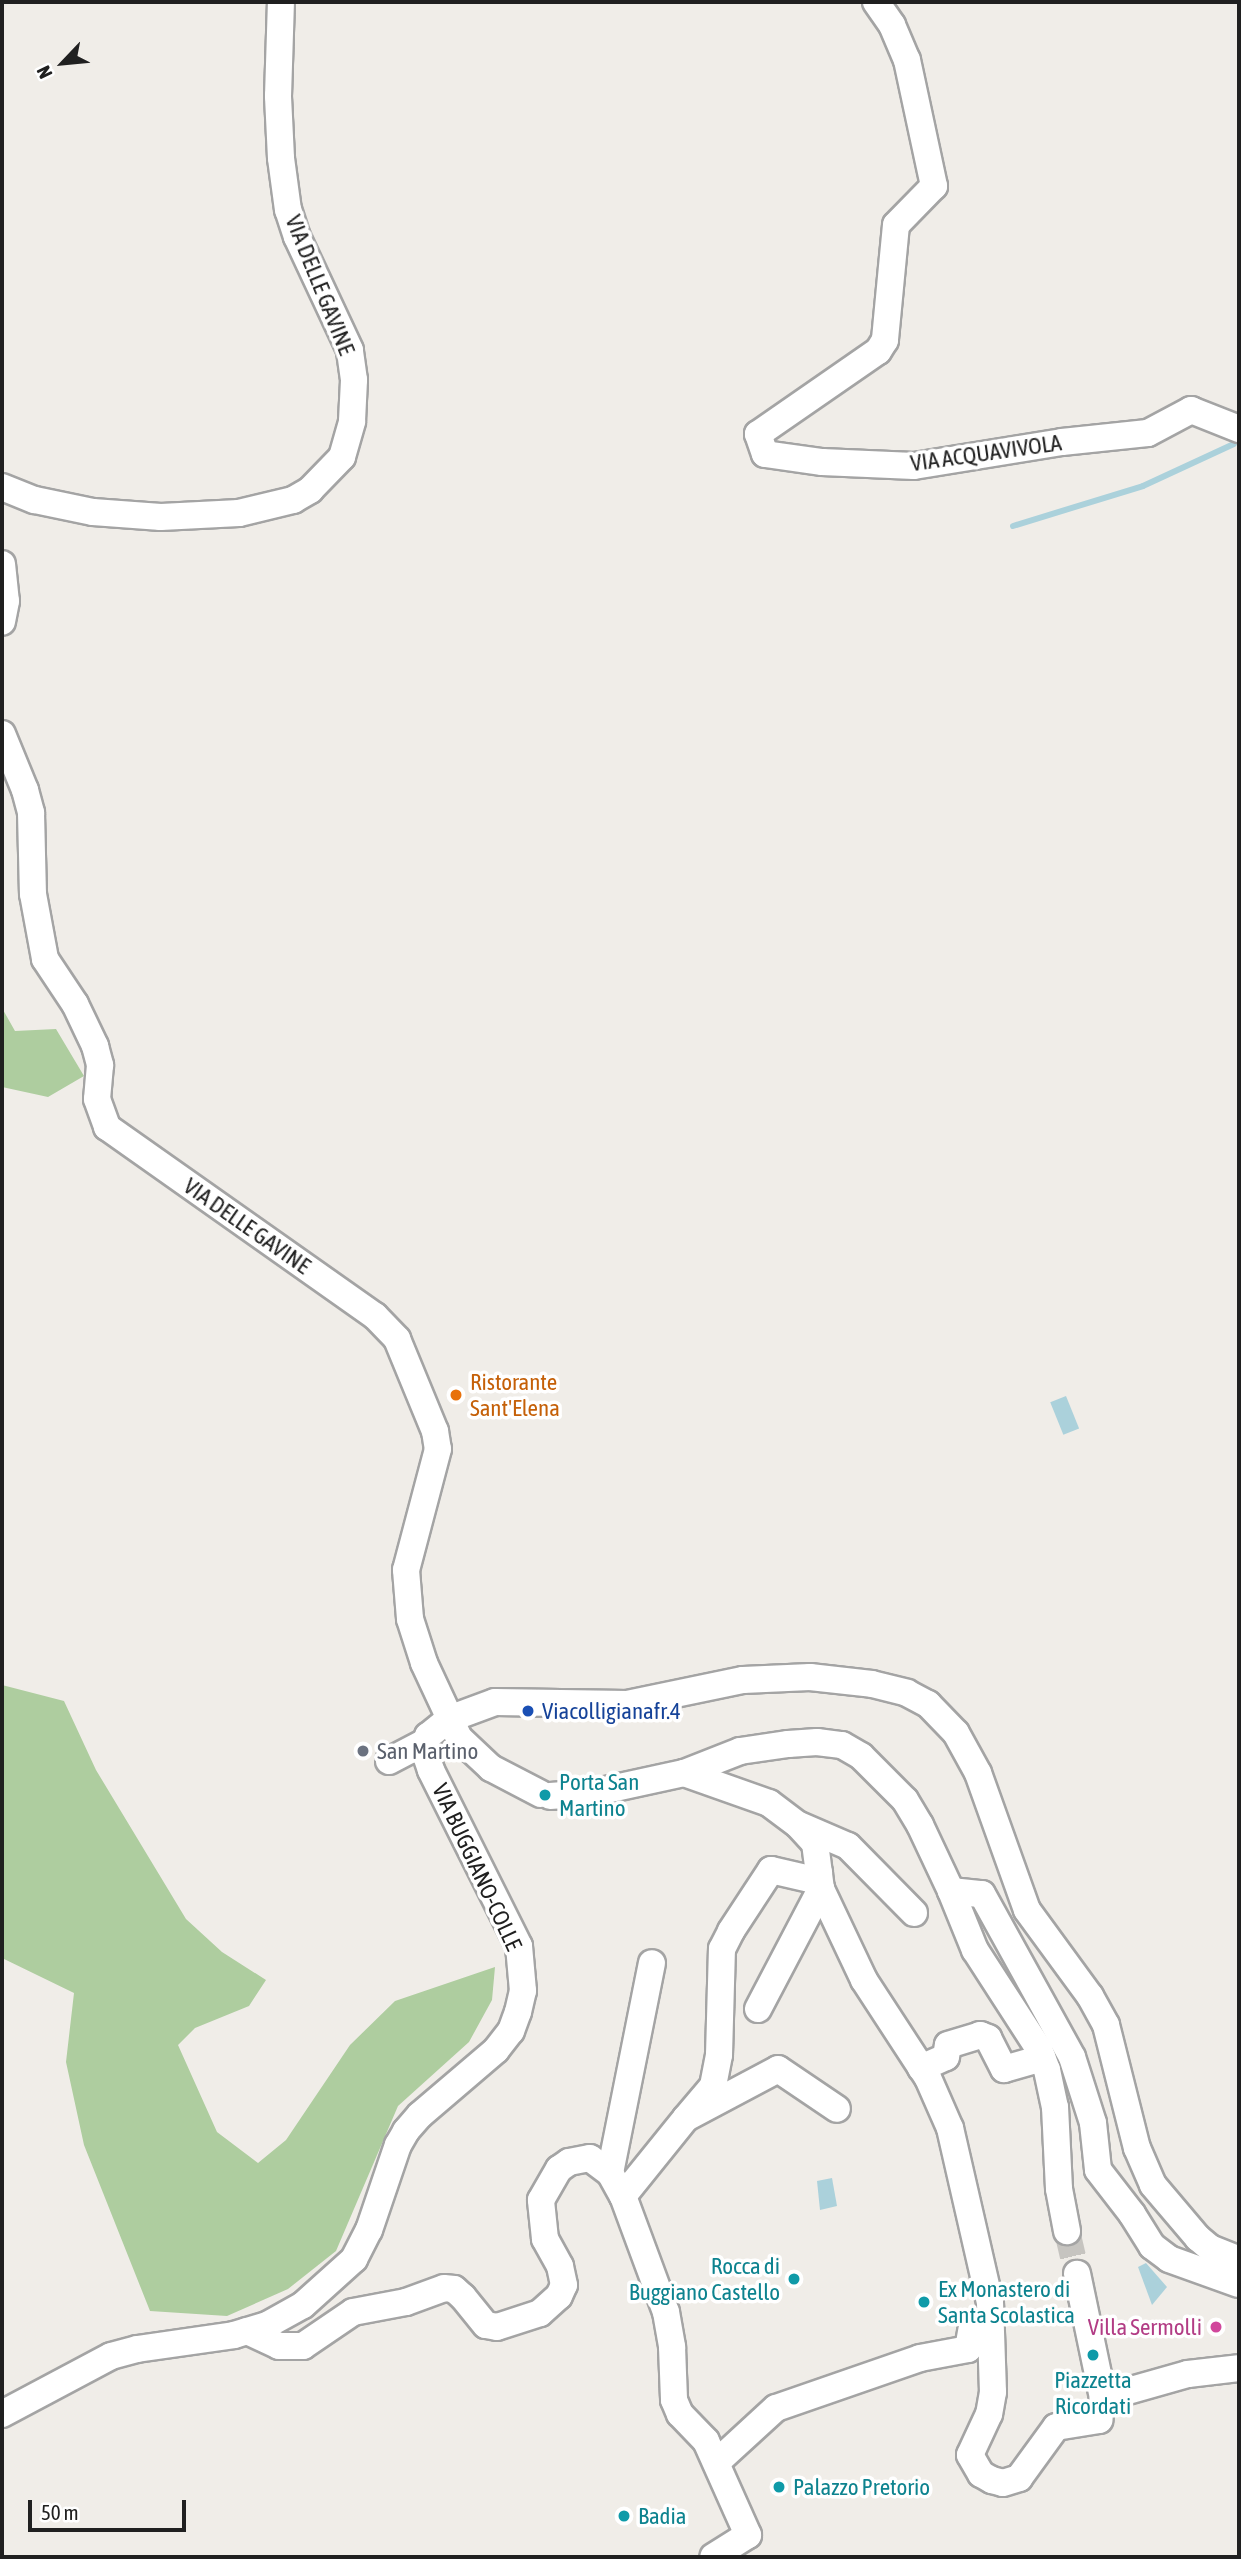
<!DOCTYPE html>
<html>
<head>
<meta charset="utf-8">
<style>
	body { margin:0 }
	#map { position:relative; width:1241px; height:2559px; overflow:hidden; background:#f0ede8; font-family:"Asap Condensed",sans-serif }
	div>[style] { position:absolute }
	.forest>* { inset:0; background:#aecd9f }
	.water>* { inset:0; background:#abd1db; transform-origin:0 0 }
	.stream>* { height:6px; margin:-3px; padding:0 3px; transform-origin:3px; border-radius:3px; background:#abd1db }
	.minor-tunnel>* { height:26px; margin-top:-13px; transform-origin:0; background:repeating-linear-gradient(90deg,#c6c4c0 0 26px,transparent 0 39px) }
	.roads { filter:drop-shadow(2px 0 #a4a4a4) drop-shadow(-2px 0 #a4a4a4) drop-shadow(0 2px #a4a4a4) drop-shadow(0 -2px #a4a4a4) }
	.minor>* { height:26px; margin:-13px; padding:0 13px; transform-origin:13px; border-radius:13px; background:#fff }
	.dots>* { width:19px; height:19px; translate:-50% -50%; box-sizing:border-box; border:4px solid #fff; border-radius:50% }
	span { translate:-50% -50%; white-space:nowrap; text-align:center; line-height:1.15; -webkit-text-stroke:7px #fff; paint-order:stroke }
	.street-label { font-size:23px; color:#202020 }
	.food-label { font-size:23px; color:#c56008 }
	.left { translate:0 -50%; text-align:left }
	.transit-label { font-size:23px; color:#164399 }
	.worship-label { font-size:23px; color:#5b616d }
	.culture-label { font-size:23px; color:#0d838f }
	.right { translate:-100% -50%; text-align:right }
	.hotel-label { font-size:23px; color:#b23c85 }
	.frame { position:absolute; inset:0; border:4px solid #202020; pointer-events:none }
	.north { position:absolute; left:28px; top:28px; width:70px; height:70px; -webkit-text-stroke:5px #fff; paint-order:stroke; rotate:244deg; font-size:19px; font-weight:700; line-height:28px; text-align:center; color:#202020 }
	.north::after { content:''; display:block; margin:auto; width:24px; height:32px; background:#202020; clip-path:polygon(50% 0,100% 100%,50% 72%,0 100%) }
	.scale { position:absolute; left:28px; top:2500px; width:158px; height:32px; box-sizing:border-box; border:4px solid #202020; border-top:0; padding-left:9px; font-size:21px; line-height:24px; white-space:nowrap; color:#202020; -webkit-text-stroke:5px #fff; paint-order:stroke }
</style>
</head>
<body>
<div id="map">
	<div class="forest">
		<div style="clip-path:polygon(2px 1008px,15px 1031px,56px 1029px,84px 1076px,48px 1097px,2px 1087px)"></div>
		<div style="clip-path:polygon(2px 1685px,64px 1701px,96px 1770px,186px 1919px,222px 1952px,266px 1980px,249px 2006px,195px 2028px,178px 2045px,217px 2132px,258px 2163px,286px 2140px,350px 2045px,395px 2001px,495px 1967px,492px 2000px,469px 2042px,398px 2106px,336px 2251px,288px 2289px,227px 2316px,150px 2311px,84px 2145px,66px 2062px,74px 1993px,2px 1958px)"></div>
	</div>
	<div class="water">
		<div style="left:1066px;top:1396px;width:35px;height:17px;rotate:68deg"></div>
		<div style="clip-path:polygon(832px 2178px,837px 2206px,820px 2210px,817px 2181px)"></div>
		<div style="clip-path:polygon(1146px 2263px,1167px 2287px,1152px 2305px,1138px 2267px)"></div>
	</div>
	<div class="stream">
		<div style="left:1013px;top:526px;width:136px;rotate:-17.1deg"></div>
		<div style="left:1143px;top:486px;width:100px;rotate:-24.8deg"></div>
	</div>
	<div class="minor-tunnel">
		<div style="left:1067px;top:2231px;width:44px;rotate:76.9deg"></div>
	</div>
	<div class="roads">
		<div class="minor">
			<div style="left:876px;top:2px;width:28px;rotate:55deg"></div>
			<div style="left:892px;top:25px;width:38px;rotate:67deg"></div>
			<div style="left:907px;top:60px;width:129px;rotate:77.9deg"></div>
			<div style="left:934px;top:186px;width:54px;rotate:134.3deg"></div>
			<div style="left:896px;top:225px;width:116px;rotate:95.5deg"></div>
			<div style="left:885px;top:340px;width:13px;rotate:122deg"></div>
			<div style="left:878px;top:351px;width:146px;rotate:145.3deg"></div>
			<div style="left:758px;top:434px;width:21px;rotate:71deg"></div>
			<div style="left:765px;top:454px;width:58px;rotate:8deg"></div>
			<div style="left:822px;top:462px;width:92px;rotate:2.5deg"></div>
			<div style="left:914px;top:466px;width:150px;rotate:-9.2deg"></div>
			<div style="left:1062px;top:442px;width:86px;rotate:-6deg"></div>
			<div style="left:1148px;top:433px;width:49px;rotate:-28.1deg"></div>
			<div style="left:1191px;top:410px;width:52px;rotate:21.6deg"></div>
			<div style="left:2px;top:487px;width:35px;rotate:22deg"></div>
			<div style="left:35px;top:500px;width:59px;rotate:11.7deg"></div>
			<div style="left:93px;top:512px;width:68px;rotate:4.2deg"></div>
			<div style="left:161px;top:517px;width:78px;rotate:-2.9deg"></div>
			<div style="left:239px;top:513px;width:56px;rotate:-13.5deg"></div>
			<div style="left:293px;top:500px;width:20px;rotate:-30deg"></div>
			<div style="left:310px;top:490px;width:46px;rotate:-45.9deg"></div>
			<div style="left:342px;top:457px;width:37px;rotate:-74deg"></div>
			<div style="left:352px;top:421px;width:41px;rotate:-87.2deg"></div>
			<div style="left:354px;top:380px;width:30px;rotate:-98deg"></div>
			<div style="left:350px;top:350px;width:125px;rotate:-115.1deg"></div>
			<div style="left:297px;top:237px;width:28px;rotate:-108deg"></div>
			<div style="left:288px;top:210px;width:52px;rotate:-97.7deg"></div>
			<div style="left:281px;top:158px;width:62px;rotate:-92.8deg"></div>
			<div style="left:278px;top:96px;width:94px;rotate:-88.2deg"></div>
			<div style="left:2px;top:564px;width:37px;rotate:84deg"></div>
			<div style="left:6px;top:601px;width:21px;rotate:101deg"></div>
			<div style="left:2px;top:734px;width:61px;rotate:67.7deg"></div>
			<div style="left:25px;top:790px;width:24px;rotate:75deg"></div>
			<div style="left:31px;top:813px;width:81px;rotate:88.6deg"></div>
			<div style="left:33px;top:894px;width:66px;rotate:79.5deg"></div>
			<div style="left:45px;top:959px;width:54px;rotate:56.3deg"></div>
			<div style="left:75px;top:1004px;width:47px;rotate:64.5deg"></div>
			<div style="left:95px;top:1046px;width:20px;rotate:75deg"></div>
			<div style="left:100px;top:1065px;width:34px;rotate:95deg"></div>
			<div style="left:97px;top:1099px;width:30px;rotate:70deg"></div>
			<div style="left:107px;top:1127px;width:328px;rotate:35.2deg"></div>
			<div style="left:375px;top:1316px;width:32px;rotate:46deg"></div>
			<div style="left:397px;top:1339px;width:100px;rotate:67.6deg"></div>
			<div style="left:435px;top:1431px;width:18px;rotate:81deg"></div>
			<div style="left:438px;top:1449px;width:125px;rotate:104.8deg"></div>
			<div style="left:406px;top:1570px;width:49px;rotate:85.3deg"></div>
			<div style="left:410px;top:1619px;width:46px;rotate:72.3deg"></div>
			<div style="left:424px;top:1663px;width:83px;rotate:65deg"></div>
			<div style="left:459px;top:1738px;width:44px;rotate:43.2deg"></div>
			<div style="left:491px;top:1768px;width:56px;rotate:27.5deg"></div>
			<div style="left:389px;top:1761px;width:41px;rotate:-27.8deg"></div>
			<div style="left:684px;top:1773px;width:60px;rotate:-21.4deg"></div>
			<div style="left:740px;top:1751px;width:49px;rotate:-8.3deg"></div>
			<div style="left:788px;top:1744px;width:29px;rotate:-4deg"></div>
			<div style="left:817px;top:1742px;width:25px;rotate:7deg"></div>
			<div style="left:842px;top:1745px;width:22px;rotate:30deg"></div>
			<div style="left:861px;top:1756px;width:62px;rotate:45deg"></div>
			<div style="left:905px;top:1800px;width:29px;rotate:59deg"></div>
			<div style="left:920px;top:1825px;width:73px;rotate:64.8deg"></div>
			<div style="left:951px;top:1891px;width:31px;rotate:6deg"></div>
			<div style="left:982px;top:1894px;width:186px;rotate:61.1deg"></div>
			<div style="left:1072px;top:2057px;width:69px;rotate:72.3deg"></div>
			<div style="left:1093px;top:2123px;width:47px;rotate:83.9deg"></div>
			<div style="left:1098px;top:2170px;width:56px;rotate:52.3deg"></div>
			<div style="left:1132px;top:2214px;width:38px;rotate:58deg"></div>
			<div style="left:1152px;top:2246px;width:21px;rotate:37deg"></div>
			<div style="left:1169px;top:2259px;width:74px;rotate:19.7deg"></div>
			<div style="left:550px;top:1796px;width:42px;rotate:-4.1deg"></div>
			<div style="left:592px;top:1793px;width:94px;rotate:-12.3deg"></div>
			<div style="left:684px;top:1773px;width:90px;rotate:19.4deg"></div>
			<div style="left:769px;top:1803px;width:36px;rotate:37deg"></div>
			<div style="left:798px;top:1825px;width:25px;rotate:47deg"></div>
			<div style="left:815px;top:1843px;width:46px;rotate:82.6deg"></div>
			<div style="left:821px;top:1889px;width:101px;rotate:64.7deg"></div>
			<div style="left:864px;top:1980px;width:117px;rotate:56.9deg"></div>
			<div style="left:928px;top:2078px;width:55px;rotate:66.3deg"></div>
			<div style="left:950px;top:2128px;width:179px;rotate:77.1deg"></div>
			<div style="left:990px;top:2302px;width:90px;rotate:88.1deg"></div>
			<div style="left:993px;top:2392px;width:22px;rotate:100deg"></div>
			<div style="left:989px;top:2414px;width:45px;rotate:114.9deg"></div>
			<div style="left:970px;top:2455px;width:22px;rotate:60deg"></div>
			<div style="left:981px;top:2474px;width:13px;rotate:29deg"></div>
			<div style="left:992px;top:2480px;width:11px;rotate:15deg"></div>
			<div style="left:1003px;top:2483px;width:17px;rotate:-17deg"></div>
			<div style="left:1019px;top:2478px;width:63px;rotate:-54deg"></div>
			<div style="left:1056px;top:2427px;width:44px;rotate:-9.2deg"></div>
			<div style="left:1099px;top:2420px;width:22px;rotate:-80deg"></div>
			<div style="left:1103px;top:2398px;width:127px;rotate:-101.8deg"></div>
			<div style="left:799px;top:1825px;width:53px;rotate:23.2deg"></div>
			<div style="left:848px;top:1846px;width:94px;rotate:45.4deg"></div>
			<div style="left:951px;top:1891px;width:64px;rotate:67.9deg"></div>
			<div style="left:975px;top:1950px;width:118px;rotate:57.1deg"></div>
			<div style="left:1039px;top:2049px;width:22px;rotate:69deg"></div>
			<div style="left:1047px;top:2070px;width:38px;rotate:78deg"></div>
			<div style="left:1055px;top:2107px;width:82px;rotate:87.2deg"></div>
			<div style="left:1059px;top:2189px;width:43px;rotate:79.2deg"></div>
			<div style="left:758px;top:2009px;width:136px;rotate:-62.3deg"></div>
			<div style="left:921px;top:2068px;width:27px;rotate:-24deg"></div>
			<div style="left:946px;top:2057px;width:12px;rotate:-81deg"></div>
			<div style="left:948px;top:2045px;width:34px;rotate:-17deg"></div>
			<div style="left:980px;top:2035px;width:9px;rotate:21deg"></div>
			<div style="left:988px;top:2038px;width:35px;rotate:63deg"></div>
			<div style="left:1004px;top:2069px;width:40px;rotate:-16deg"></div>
			<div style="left:686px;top:2118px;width:42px;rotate:-49.8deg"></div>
			<div style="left:713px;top:2086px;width:32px;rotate:-79deg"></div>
			<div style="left:719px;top:2055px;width:106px;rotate:-88.4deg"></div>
			<div style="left:722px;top:1949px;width:20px;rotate:-63deg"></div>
			<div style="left:731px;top:1931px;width:73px;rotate:-56.7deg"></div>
			<div style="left:771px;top:1870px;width:40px;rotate:13deg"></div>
			<div style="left:810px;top:1879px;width:11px;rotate:-34deg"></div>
			<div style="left:610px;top:2173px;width:214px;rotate:-78.7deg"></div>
			<div style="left:623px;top:2196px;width:100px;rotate:-51.1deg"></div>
			<div style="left:686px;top:2118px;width:104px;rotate:-28deg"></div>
			<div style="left:778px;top:2069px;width:71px;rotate:34.1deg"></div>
			<div style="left:247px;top:2331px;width:35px;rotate:25deg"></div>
			<div style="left:279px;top:2346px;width:24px"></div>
			<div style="left:303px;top:2346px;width:60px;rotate:-34.2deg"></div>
			<div style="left:353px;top:2312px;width:54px;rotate:-10.7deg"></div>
			<div style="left:406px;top:2302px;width:40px;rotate:-20.2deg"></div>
			<div style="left:444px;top:2288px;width:10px;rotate:6deg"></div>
			<div style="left:454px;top:2289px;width:12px;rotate:42deg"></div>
			<div style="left:463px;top:2297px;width:36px;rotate:51deg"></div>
			<div style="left:486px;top:2325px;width:11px;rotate:10deg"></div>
			<div style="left:497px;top:2327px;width:45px;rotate:-18deg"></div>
			<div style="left:540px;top:2313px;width:25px;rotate:-42deg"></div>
			<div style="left:559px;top:2296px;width:12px;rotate:-66deg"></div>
			<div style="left:564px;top:2285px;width:19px;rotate:-102deg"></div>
			<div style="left:560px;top:2266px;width:31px;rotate:-119deg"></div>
			<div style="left:545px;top:2239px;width:39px;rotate:-96deg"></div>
			<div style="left:541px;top:2200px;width:36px;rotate:-60deg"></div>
			<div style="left:559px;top:2169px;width:12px;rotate:-35deg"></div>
			<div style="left:569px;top:2162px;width:21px;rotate:-11deg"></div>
			<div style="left:590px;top:2158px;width:25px;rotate:37deg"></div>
			<div style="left:610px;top:2173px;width:26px;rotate:61deg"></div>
			<div style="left:623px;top:2196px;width:124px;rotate:69.7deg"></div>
			<div style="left:666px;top:2312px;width:36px;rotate:80deg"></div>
			<div style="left:672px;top:2347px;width:53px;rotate:87.8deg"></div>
			<div style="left:674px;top:2400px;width:15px;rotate:67deg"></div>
			<div style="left:680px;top:2414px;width:37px;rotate:46deg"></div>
			<div style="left:706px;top:2441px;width:103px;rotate:65.9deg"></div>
			<div style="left:748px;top:2535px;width:41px;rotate:147.8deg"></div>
			<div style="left:1103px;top:2398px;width:88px;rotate:-15.8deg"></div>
			<div style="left:1188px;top:2374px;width:51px;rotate:-6.7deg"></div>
			<div style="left:2px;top:2414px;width:123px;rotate:-28deg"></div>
			<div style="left:111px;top:2356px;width:27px;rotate:-15deg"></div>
			<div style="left:137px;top:2349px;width:98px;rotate:-8.2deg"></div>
			<div style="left:234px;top:2335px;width:34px;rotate:-17deg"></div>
			<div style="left:267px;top:2325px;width:41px;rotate:-29.1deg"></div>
			<div style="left:303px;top:2305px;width:69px;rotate:-42deg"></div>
			<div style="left:354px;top:2259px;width:33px;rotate:-63deg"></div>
			<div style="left:369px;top:2230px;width:90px;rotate:-71.2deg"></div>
			<div style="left:398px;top:2145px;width:16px;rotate:-60deg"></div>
			<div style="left:406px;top:2131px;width:21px;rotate:-49deg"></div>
			<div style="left:420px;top:2115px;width:100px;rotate:-40.5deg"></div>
			<div style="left:496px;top:2050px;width:24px;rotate:-52deg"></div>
			<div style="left:511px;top:2031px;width:20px;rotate:-70deg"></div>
			<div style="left:518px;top:2012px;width:22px;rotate:-77deg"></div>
			<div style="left:523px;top:1991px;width:45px;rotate:-95.1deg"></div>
			<div style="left:519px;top:1946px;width:197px;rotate:-116.6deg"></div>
			<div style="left:431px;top:1770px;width:21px;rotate:-109deg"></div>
			<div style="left:424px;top:1750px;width:15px;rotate:-74deg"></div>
			<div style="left:428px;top:1736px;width:27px;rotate:-39deg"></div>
			<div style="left:449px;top:1719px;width:49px;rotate:-20.3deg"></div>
			<div style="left:495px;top:1702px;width:132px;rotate:0.9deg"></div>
			<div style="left:627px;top:1704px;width:118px;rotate:-11.7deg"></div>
			<div style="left:743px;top:1680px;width:67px;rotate:-2.6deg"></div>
			<div style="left:810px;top:1677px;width:62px;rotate:6.4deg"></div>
			<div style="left:872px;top:1684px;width:36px;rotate:14deg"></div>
			<div style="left:907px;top:1693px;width:24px;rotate:28deg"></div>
			<div style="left:928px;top:1704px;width:40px;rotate:46deg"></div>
			<div style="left:956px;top:1733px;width:46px;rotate:61.2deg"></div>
			<div style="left:978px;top:1773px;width:145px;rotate:70.3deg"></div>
			<div style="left:1027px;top:1910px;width:107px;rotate:53.8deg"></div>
			<div style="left:1090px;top:1996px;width:33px;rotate:61deg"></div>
			<div style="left:1106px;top:2025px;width:127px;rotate:75.9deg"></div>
			<div style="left:1137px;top:2148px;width:40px;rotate:66.6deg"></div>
			<div style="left:1153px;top:2185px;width:70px;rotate:49.7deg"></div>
			<div style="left:1198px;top:2238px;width:16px;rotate:40deg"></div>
			<div style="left:1210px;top:2248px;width:31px;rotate:22deg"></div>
			<div style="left:717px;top:2462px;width:80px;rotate:-42.5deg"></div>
			<div style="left:776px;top:2408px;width:152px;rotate:-19.1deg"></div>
			<div style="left:920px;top:2358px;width:49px;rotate:-10.6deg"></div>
			<div style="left:968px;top:2349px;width:22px;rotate:-80deg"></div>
		</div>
	</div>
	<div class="dots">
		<div style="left:456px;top:1395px;background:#e8710a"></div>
		<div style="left:528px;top:1711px;background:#1a4fb4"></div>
		<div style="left:363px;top:1751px;background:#6b7280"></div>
		<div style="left:545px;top:1795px;background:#0f9aa8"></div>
		<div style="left:794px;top:2279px;background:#0f9aa8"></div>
		<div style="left:924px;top:2302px;background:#0f9aa8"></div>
		<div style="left:1216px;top:2327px;background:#d1479c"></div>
		<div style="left:1093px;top:2355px;background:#0f9aa8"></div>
		<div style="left:779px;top:2487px;background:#0f9aa8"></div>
		<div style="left:624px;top:2516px;background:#0f9aa8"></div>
	</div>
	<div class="street-label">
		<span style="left:320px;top:285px;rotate:68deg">VIA DELLE GAVINE</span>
		<span style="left:986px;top:453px;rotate:-8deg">VIA ACQUAVIVOLA</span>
		<span style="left:247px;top:1226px;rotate:35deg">VIA DELLE GAVINE</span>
		<span style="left:477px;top:1867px;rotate:65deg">VIA BUGGIANO-COLLE</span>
	</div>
	<div class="food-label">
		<span class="left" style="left:470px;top:1395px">Ristorante<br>Sant'Elena</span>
	</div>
	<div class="transit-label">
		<span class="left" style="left:542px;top:1711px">Viacolligianafr.4</span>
	</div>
	<div class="worship-label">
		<span class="left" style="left:377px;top:1751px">San Martino</span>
	</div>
	<div class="culture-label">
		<span class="left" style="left:559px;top:1795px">Porta San<br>Martino</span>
		<span class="right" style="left:780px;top:2279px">Rocca di<br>Buggiano Castello</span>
		<span class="left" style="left:938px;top:2302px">Ex Monastero di<br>Santa Scolastica</span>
		<span style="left:1093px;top:2393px">Piazzetta<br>Ricordati</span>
		<span class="left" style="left:793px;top:2487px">Palazzo Pretorio</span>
		<span class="left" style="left:638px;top:2516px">Badia</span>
	</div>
	<div class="hotel-label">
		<span class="right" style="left:1202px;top:2327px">Villa Sermolli</span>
	</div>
	<div class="frame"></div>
	<div class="north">N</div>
	<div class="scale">50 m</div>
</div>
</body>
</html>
